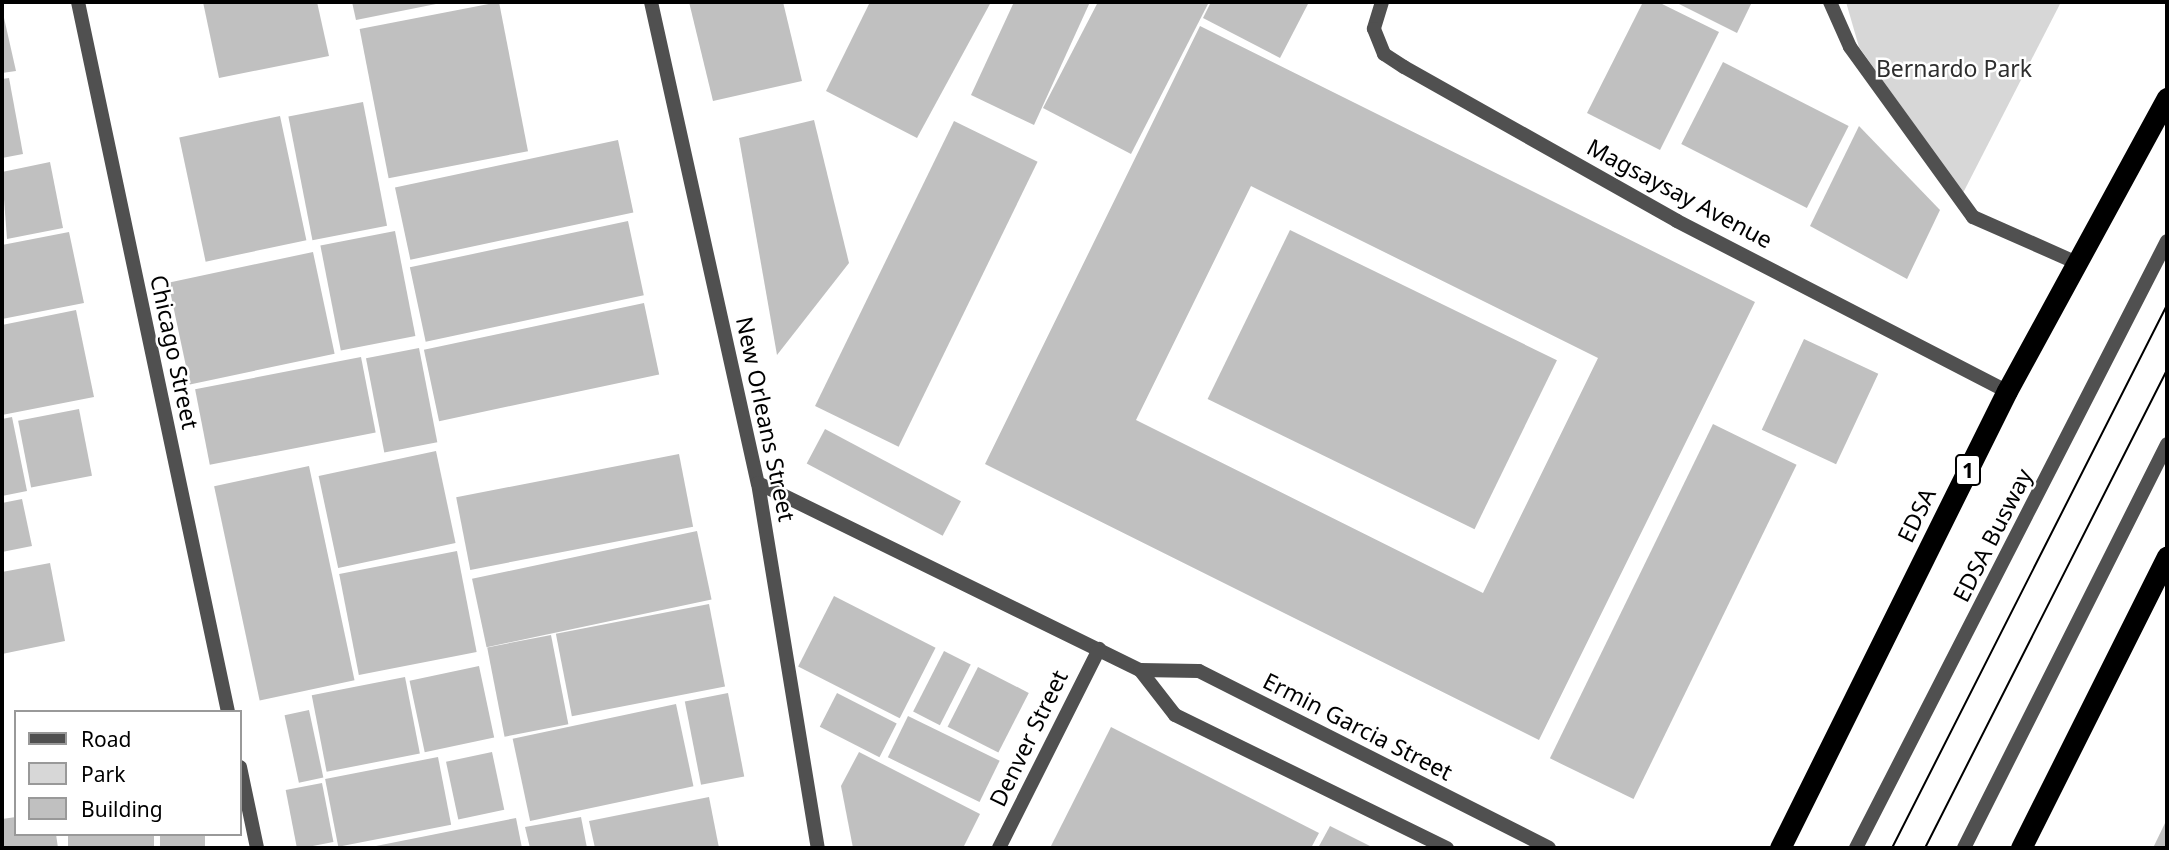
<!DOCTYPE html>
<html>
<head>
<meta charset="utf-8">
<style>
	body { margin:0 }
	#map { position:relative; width:2169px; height:850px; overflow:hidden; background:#fff; font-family:"Noto Sans",sans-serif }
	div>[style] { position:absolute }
	.green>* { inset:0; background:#d7d7d7 }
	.building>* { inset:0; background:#c0c0c0; transform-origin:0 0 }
	.lane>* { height:14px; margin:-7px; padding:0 7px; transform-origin:7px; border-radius:7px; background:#505050 }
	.street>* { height:14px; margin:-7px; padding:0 7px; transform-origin:7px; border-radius:7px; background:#505050 }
	.highway>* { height:21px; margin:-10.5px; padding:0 10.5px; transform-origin:10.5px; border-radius:10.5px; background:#000 }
	.tram>* { height:2px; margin:-1px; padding:0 1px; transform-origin:1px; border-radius:1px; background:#000 }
	span { translate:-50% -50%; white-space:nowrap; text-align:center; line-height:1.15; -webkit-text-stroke:5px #fff; paint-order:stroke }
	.shield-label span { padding:2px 5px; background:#fff; border:2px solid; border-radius:5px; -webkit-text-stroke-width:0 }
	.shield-label { font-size:21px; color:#000; font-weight:700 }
	.park-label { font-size:23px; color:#2e2e2e }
	.street-label { font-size:23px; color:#000 }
	.frame { position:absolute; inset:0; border:4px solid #000; pointer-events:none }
	.legend { position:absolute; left:14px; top:710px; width:228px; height:126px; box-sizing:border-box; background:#fff; border:2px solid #999; margin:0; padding:9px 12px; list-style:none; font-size:21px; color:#000 }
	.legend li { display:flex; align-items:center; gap:14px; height:35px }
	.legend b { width:35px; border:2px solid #999 }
</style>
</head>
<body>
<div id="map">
	<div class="green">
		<div style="clip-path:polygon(1846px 2px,2061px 2px,1963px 193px,1859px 47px)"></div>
	</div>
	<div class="building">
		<div style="clip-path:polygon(203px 2px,317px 2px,329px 56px,219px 78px)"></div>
		<div style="clip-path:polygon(352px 2px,441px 2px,441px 3px,356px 20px)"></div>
		<div style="left:499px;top:2px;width:152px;height:142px;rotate:79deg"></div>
		<div style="clip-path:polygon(689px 2px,783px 2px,802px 81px,713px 101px)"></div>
		<div style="clip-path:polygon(870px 2px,991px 2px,917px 138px,826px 91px)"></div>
		<div style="clip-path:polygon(1014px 2px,1090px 2px,1034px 125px,971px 95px)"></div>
		<div style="clip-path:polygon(1098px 2px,1209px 2px,1131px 154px,1043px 108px)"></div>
		<div style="clip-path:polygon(1211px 2px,1309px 2px,1280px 58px,1203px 18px)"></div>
		<div style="clip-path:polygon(1643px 2px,1658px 2px,1719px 32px,1660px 150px,1587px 113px)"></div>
		<div style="clip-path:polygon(1675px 2px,1752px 2px,1737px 33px)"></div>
		<div style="clip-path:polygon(2px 9px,16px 71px,2px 73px)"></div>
		<div style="clip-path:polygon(evenodd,1200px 26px,1755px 302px,1539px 740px,985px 464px,1200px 26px,1251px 186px,1598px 358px,1483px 593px,1136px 420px,1251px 186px)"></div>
		<div style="left:1723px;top:62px;width:141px;height:92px;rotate:27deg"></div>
		<div style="clip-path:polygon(9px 78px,23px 154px,2px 158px,2px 79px)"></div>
		<div style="left:363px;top:102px;width:126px;height:76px;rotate:79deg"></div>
		<div style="left:280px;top:116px;width:127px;height:103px;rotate:78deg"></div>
		<div style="clip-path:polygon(814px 120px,849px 263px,777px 355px,739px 138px)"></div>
		<div style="left:954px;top:121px;width:93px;height:317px;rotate:26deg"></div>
		<div style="clip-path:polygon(1859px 126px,1940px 210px,1907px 279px,1810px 226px)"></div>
		<div style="left:618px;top:140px;width:74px;height:228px;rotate:78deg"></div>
		<div style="clip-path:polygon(50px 162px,63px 228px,7px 239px,2px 172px)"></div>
		<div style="left:628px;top:221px;width:76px;height:223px;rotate:78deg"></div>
		<div style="left:1290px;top:230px;width:297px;height:188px;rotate:26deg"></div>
		<div style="left:395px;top:231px;width:107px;height:76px;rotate:79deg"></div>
		<div style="clip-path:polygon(69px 232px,84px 303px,2px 319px,2px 245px)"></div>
		<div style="left:313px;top:252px;width:104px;height:148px;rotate:78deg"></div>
		<div style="left:644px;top:303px;width:73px;height:225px;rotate:78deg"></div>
		<div style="clip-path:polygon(76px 310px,94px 397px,2px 415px,2px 325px)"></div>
		<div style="left:1804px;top:339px;width:82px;height:100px;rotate:25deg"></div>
		<div style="left:419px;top:348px;width:96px;height:54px;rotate:79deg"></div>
		<div style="left:361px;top:357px;width:77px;height:169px;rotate:79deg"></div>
		<div style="left:79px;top:409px;width:68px;height:62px;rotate:79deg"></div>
		<div style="clip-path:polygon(12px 417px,27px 491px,2px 496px,2px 419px)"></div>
		<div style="left:1713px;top:424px;width:93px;height:372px;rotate:26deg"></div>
		<div style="left:825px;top:429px;width:154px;height:39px;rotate:28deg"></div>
		<div style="left:436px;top:451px;width:94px;height:120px;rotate:78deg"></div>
		<div style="left:679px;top:454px;width:74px;height:227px;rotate:79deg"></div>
		<div style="left:309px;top:466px;width:219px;height:97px;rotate:78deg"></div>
		<div style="clip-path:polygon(22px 499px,32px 546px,2px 552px,2px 503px)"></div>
		<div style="left:697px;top:531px;width:70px;height:230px;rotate:78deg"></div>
		<div style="left:457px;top:551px;width:103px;height:120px;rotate:79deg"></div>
		<div style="clip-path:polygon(50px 563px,65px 641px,2px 654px,2px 572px)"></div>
		<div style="left:834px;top:596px;width:114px;height:79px;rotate:27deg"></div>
		<div style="left:709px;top:604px;width:84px;height:156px;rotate:79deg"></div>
		<div style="left:551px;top:635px;width:91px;height:65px;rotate:79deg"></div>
		<div style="left:944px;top:651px;width:30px;height:68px;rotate:27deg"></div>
		<div style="left:479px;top:666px;width:73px;height:71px;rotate:78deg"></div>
		<div style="left:978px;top:667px;width:57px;height:67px;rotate:27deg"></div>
		<div style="left:405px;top:677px;width:78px;height:95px;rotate:79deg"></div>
		<div style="left:728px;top:693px;width:85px;height:44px;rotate:79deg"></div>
		<div style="left:837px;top:693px;width:67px;height:38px;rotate:27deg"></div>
		<div style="left:676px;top:704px;width:84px;height:167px;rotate:78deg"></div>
		<div style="left:309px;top:710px;width:69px;height:25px;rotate:78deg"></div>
		<div style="left:908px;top:716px;width:102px;height:46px;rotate:26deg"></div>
		<div style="clip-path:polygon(1111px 727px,1319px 833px,1311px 848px,1050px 848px)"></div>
		<div style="left:492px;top:752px;width:59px;height:47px;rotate:78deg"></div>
		<div style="clip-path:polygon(859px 752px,980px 814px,963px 848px,853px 848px,841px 786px)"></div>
		<div style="left:438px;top:757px;width:69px;height:115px;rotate:79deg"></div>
		<div style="left:322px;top:783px;width:60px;height:37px;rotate:79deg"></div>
		<div style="clip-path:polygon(709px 797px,719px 848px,595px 848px,589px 821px)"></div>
		<div style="clip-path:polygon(16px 817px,16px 834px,56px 834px,58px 848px,2px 848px,2px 819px)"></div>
		<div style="clip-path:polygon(581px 817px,587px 848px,530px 848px,525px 827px)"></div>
		<div style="clip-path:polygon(516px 818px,522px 848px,372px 848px,371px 847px)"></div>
		<div style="clip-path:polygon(2167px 819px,2167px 848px,2153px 848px)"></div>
		<div style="clip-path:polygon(1330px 826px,1374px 848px,1318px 848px)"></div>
		<div style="left:68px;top:834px;width:86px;height:14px"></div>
		<div style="left:160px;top:834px;width:45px;height:14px"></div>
	</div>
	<div class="lane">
		<div style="left:1856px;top:848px;width:682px;rotate:-62.87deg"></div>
		<div style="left:1964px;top:848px;width:452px;rotate:-63.3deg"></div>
	</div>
	<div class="street">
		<div style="left:78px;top:2px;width:726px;rotate:78.07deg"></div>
		<div style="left:651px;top:2px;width:493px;rotate:77.5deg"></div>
		<div style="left:758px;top:483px;width:370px;rotate:80.7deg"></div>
		<div style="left:1382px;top:2px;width:28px;rotate:107deg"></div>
		<div style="left:1374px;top:29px;width:27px;rotate:68deg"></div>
		<div style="left:1384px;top:54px;width:24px;rotate:33deg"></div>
		<div style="left:1404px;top:67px;width:313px;rotate:29.4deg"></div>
		<div style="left:1677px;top:221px;width:371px;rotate:27.3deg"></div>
		<div style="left:1830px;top:2px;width:49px;rotate:66deg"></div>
		<div style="left:1850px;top:47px;width:210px;rotate:54.1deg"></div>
		<div style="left:1973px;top:217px;width:111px;rotate:23.8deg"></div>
		<div style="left:758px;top:483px;width:425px;rotate:26.1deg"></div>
		<div style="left:1140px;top:670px;width:59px;rotate:1deg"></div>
		<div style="left:1199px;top:671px;width:392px;rotate:26.8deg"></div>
		<div style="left:1140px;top:670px;width:57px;rotate:52.1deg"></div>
		<div style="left:1175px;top:715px;width:303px;rotate:26.1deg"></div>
		<div style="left:240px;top:767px;width:83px;rotate:78.1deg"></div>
		<div style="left:999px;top:848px;width:223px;rotate:-63.3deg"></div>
	</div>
	<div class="highway">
		<div style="left:1780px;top:848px;width:510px;rotate:-63.59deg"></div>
		<div style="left:2007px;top:391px;width:334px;rotate:-61.4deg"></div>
		<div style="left:2021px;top:848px;width:326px;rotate:-63.4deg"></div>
	</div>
	<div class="tram">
		<div style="left:1892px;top:848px;width:609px;rotate:-63.14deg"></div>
		<div style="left:1925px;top:848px;width:536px;rotate:-63.15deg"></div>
	</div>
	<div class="shield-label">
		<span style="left:1968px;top:470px">1</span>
	</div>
	<div class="park-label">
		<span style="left:1954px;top:68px">Bernardo Park</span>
	</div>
	<div class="street-label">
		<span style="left:1680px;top:193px;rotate:28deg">Magsaysay Avenue</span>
		<span style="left:175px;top:352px;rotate:78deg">Chicago Street</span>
		<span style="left:766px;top:419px;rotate:78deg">New Orleans Street</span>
		<span style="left:1916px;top:515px;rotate:-64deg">EDSA</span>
		<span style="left:1992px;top:535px;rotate:-63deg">EDSA Busway</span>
		<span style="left:1358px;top:726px;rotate:27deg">Ermin Garcia Street</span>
		<span style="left:1028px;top:738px;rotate:-64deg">Denver Street</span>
	</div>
	<div class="frame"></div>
	<ul class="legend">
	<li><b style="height:9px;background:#505050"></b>Road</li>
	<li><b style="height:19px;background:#d7d7d7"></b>Park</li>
	<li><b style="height:19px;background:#c0c0c0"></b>Building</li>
	</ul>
</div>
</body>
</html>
